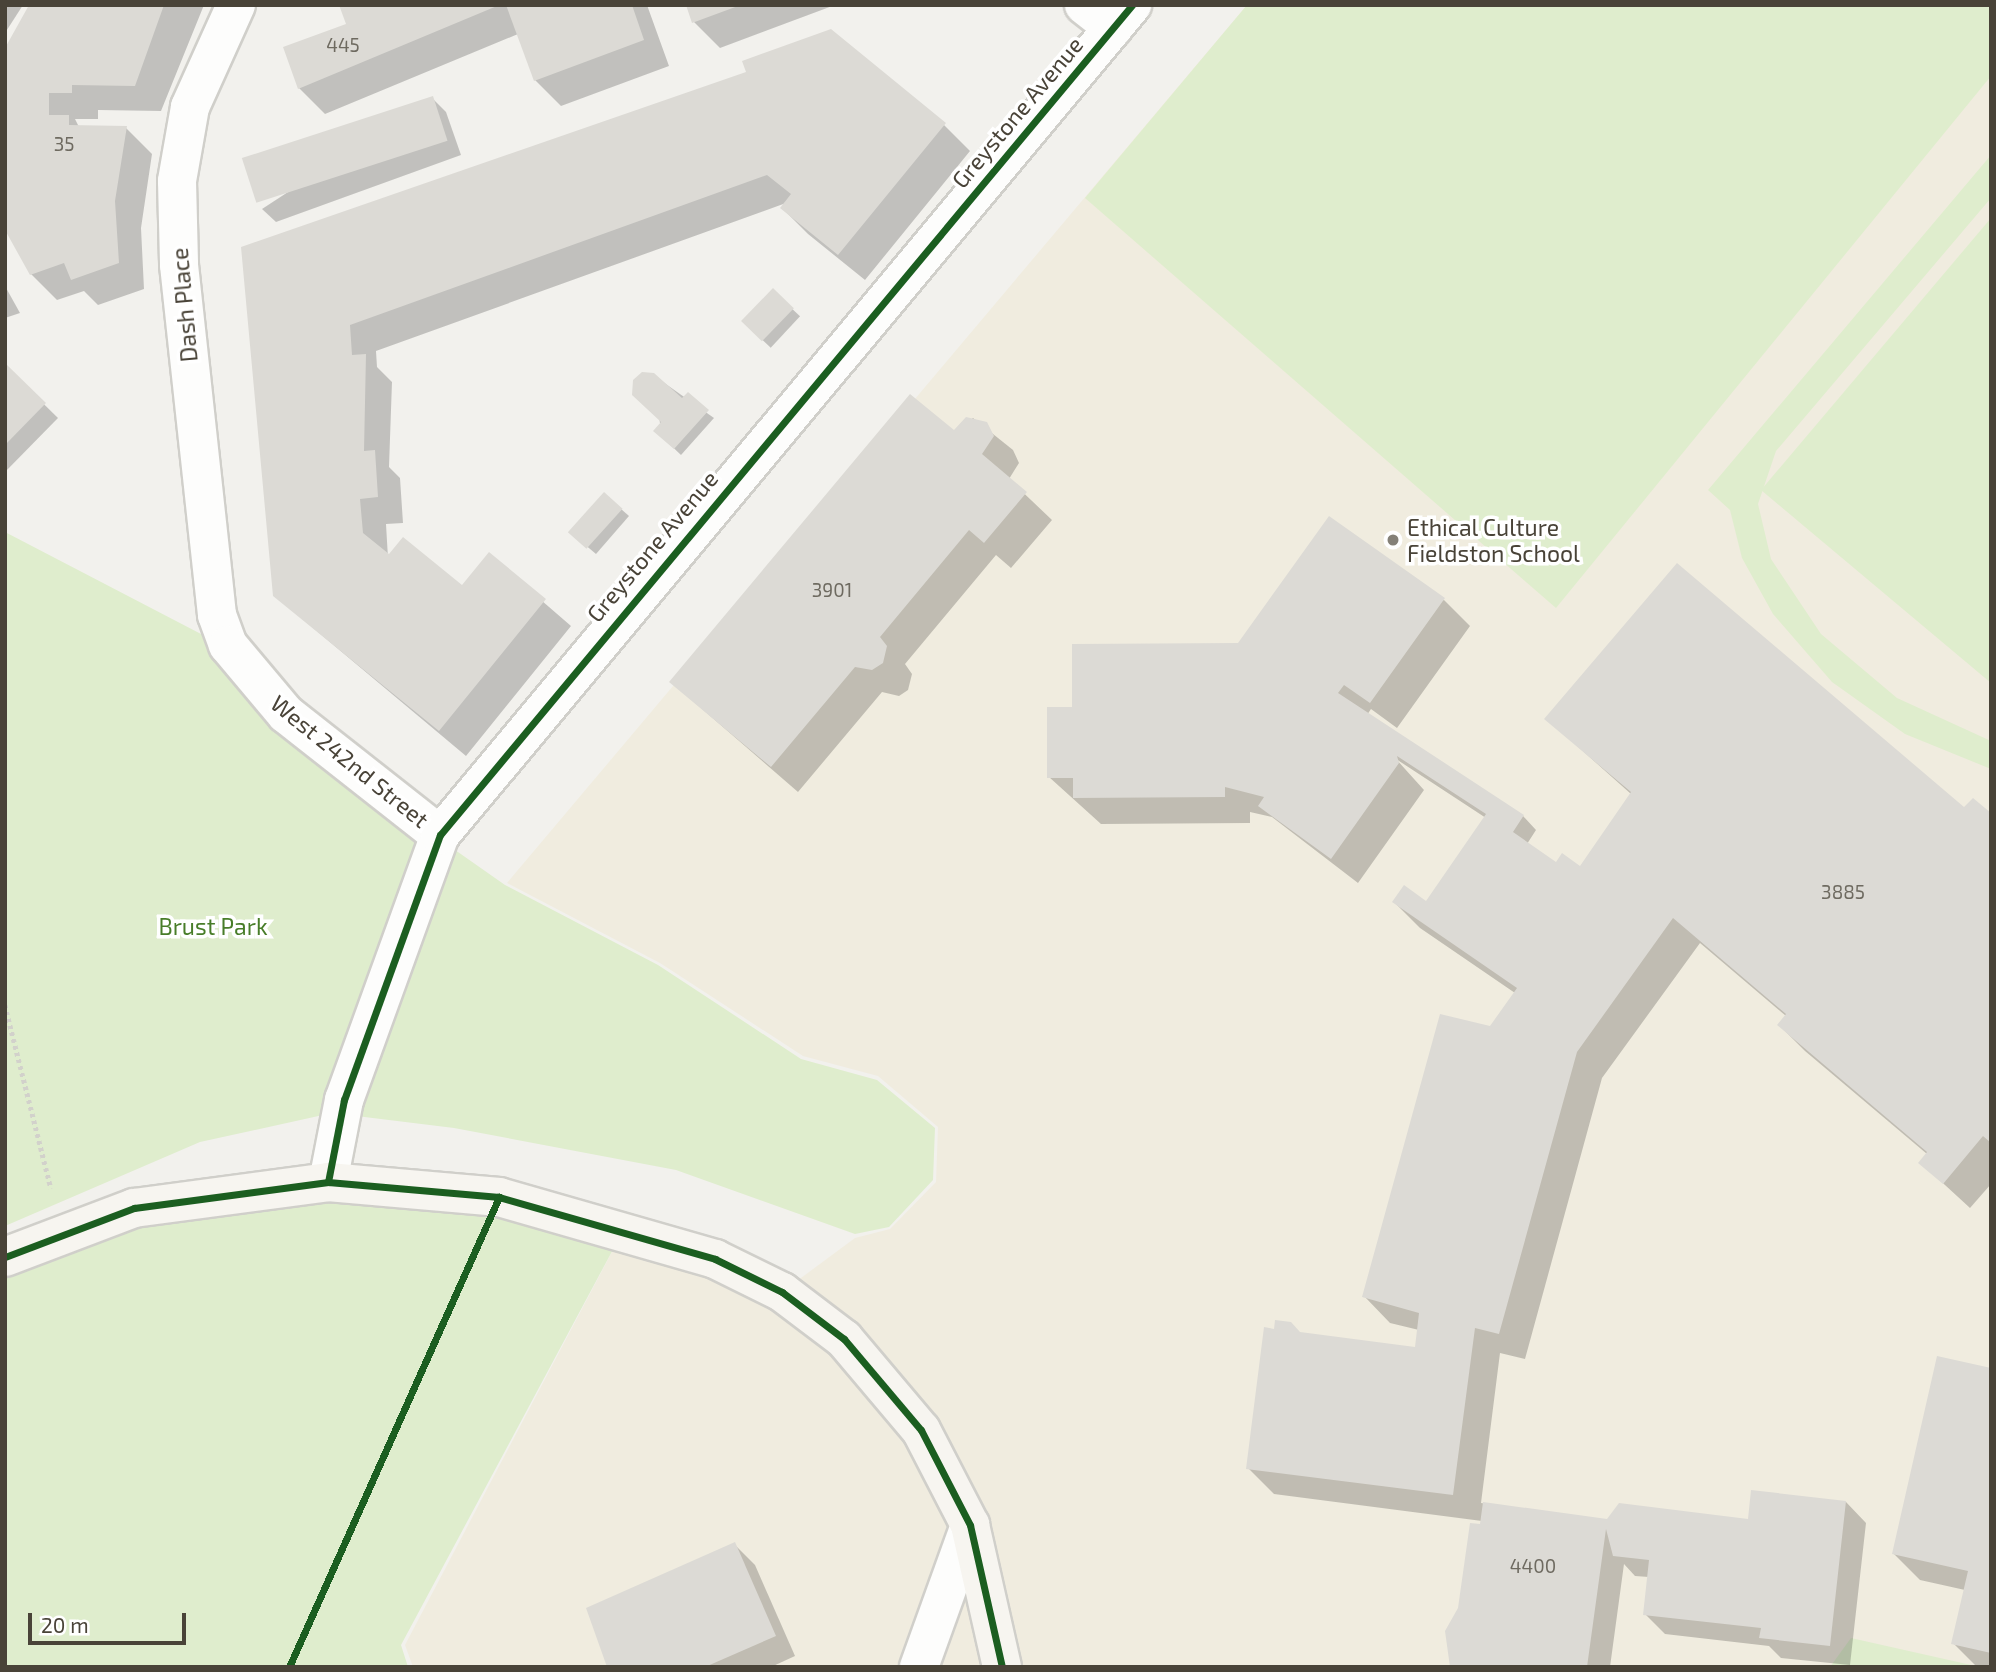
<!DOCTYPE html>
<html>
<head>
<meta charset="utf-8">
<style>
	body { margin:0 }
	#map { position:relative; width:1996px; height:1672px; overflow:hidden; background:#f2f1ed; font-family:"Exo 2",sans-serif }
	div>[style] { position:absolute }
	.education>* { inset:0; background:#f0ecdf }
	.green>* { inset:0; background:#dfedcd }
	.shadow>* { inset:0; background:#0003; transform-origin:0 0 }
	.building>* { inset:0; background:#dcdad5; transform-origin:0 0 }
	.path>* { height:4.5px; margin-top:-2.25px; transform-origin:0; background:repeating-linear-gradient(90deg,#d2d1cb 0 3.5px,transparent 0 7px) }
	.roads { filter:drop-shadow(2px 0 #d0cfca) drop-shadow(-2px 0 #d0cfca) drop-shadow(0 2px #d0cfca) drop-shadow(0 -2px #d0cfca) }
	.street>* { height:38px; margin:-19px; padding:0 19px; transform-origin:19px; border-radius:19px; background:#fdfdfc }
	.secondary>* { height:38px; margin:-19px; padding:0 19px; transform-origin:19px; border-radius:19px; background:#f7f5f0 }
	.cycleway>* { height:7px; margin:-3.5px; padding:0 3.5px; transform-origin:3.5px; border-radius:3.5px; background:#1b5e20 }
	.dots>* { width:19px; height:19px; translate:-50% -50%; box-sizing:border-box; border:4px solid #fff; border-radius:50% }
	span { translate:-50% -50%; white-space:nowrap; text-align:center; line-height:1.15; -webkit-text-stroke:7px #fff; paint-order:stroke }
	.number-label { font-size:19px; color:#6e6a60 }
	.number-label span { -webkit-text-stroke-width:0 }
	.street-label { font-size:23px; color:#494338 }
	.poi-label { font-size:23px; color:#494338 }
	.left { translate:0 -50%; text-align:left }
	.park-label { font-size:23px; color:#487d29 }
	.frame { position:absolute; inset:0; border:7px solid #494338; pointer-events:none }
	.scale { position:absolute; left:28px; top:1613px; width:158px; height:32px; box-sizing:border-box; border:4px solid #494338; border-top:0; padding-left:9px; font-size:21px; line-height:24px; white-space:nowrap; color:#494338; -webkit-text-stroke:5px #fff; paint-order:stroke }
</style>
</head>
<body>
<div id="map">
	<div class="education">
		<div style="clip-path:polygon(1247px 5px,1991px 5px,1991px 1667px,413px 1667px,405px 1645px,624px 1229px,782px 1292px,855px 1238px,890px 1229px,936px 1182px,938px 1127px,878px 1076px,803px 1056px,660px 963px,507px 883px)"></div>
	</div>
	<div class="green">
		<div style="clip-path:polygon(1247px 5px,1991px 5px,1991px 76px,1556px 608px,1085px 198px)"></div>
		<div style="clip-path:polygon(1991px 155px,1991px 198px,1776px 451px,1758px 504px,1771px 559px,1821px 634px,1897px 698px,1991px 741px,1991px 769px,1905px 734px,1832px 682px,1773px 614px,1742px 558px,1730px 510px,1708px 490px)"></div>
		<div style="clip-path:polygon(1991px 218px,1991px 683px,1761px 490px)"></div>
		<div style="clip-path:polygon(5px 532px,226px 647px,438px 838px,505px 885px,658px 965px,801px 1059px,877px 1080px,935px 1128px,933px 1180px,889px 1227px,855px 1234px,676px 1170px,454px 1128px,332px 1113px,200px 1142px,5px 1226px)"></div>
		<div style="clip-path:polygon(257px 1188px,624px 1229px,401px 1645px,408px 1667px,5px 1667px,5px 1257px)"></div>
		<div style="clip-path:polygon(1851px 1638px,1980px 1667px,1830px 1667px)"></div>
	</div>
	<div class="shadow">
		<div style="clip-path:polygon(5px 5px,23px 5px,5px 33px)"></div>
		<div style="clip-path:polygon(31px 5px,204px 5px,161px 111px,98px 110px,98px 119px,75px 119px,79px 127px,126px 128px,152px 154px,141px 228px,144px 289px,98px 305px,84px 291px,57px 300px,31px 274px)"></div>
		<div style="clip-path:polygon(341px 5px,647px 5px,669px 66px,561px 106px,535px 80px,518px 34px,325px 114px,299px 88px,348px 25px)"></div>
		<div style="clip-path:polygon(688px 5px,835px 5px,720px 48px,694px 22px)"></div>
		<div style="clip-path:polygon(432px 98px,446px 112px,461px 155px,276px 222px,262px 209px)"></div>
		<div style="clip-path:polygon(944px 125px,970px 151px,865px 280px,808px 234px,782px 208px,786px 203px,376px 351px,377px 367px,392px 382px,389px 467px,400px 478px,403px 523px,386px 524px,388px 558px,462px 588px,489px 555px,571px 626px,466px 756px,275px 596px,243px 248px)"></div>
		<div style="clip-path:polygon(5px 286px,20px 313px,5px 318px)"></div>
		<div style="left:773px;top:291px;width:37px;height:43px;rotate:43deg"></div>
		<div style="clip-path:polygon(5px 366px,58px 418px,5px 472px)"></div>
		<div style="clip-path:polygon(653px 375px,714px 418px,681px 455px,662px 437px)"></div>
		<div style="clip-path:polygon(973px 418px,1013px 450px,1019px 463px,1009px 479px,1052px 520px,1011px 568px,996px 555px,905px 664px,912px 674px,908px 690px,899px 696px,882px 692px,798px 792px,671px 682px)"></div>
		<div style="clip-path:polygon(604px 494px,629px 516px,596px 554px,577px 538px)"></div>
		<div style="clip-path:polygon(1444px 600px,1470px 626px,1397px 728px,1371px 709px,1367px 715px,1523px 816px,1536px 830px,1527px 844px,1557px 864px,1580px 869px,1631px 794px,1547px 719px,1991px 815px,1991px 1184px,1970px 1208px,1920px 1162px,1927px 1154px,1805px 1051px,1779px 1025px,1786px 1016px,1700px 943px,1602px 1078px,1525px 1359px,1500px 1353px,1481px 1503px,1608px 1521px,1749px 1521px,1846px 1502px,1866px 1523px,1850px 1665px,1781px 1658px,1769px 1646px,1665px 1634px,1645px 1614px,1649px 1577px,1635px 1576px,1624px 1564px,1610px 1667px,1452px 1667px,1482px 1521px,1274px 1494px,1248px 1468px,1301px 1334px,1416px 1349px,1419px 1330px,1390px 1323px,1364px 1296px,1491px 1028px,1515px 993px,1420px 928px,1394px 902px,1426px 903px,1486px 818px,1396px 759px,1424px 790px,1358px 883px,1272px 817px,1250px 812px,1250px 823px,1101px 824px,1049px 777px,1074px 709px,1239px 645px)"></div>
		<div style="clip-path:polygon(1991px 1370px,1991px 1667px,1977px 1667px,1953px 1643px,1965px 1590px,1920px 1580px,1894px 1554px)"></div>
		<div style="clip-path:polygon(735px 1545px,755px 1565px,795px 1656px,771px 1667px,610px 1667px)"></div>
	</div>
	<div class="building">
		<div style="clip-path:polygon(29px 5px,164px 5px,135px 86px,72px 85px,72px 93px,49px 93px,49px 115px,69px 115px,69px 125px,127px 126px,115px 201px,119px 263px,71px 280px,64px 263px,30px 275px,5px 230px,5px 48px)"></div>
		<div style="clip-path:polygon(339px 5px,497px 5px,497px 6px,298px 89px,283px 47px,346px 24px)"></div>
		<div style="clip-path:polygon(506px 5px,632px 5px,644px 40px,534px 81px)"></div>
		<div style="clip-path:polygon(686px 5px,738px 5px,738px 6px,692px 23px)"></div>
		<div style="clip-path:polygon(831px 29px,946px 123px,838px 255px,780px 208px,791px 194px,767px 175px,350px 325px,352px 355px,366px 354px,364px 451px,375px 450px,378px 497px,360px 499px,363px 533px,389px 554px,403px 537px,462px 585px,489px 552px,546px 599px,439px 731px,273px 596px,241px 247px,746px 72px,742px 61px)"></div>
		<div style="left:433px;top:96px;width:47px;height:201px;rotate:72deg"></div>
		<div style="left:773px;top:288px;width:29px;height:46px;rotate:44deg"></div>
		<div style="clip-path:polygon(5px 363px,46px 403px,5px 445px)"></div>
		<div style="clip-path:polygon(642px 372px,654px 373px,682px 398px,688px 392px,709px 410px,674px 449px,653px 431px,661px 422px,632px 395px,633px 380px)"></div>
		<div style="clip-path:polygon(910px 394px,954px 430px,966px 417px,987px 422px,994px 436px,982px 454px,1027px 492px,984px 543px,969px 530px,880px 637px,887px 646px,883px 663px,872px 670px,855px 667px,771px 767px,669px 682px)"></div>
		<div style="left:604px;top:492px;width:25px;height:54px;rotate:42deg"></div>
		<div style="clip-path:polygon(1329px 516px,1445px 598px,1370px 703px,1344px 685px,1338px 693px,1524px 815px,1513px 832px,1556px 862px,1562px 853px,1580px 866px,1631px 792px,1544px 719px,1677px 563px,1964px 807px,1973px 798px,1991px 813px,1991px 1143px,1983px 1136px,1943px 1184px,1918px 1163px,1927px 1152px,1777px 1025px,1786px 1014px,1673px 918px,1577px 1052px,1499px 1334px,1475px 1328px,1453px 1495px,1246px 1469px,1264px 1327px,1274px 1329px,1275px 1320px,1291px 1322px,1300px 1332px,1415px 1347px,1419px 1313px,1362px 1297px,1440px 1014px,1490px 1026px,1517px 988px,1392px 902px,1404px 885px,1426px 901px,1486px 814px,1397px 756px,1399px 763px,1331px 859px,1258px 806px,1264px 797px,1225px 787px,1225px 797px,1073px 798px,1073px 778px,1047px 778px,1047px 707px,1072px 707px,1072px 644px,1238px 643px)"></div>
		<div style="clip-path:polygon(1937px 1356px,1991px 1368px,1991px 1653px,1951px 1644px,1968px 1571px,1892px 1554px)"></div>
		<div style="clip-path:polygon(1751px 1490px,1846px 1501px,1830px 1646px,1759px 1638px,1761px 1628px,1643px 1615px,1649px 1560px,1613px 1556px,1606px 1529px,1587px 1667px,1450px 1667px,1445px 1631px,1458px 1608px,1470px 1523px,1480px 1524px,1483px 1502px,1607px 1519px,1619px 1503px,1748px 1519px)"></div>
		<div style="clip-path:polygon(735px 1542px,776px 1636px,705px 1667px,607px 1667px,586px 1608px)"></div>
	</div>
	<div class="path">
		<div style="left:5px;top:1005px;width:189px;rotate:75.9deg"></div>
	</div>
	<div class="roads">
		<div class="street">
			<div style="left:236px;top:5px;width:112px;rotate:114.3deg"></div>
			<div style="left:190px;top:107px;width:75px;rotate:100deg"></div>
			<div style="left:177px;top:181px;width:84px;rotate:88.6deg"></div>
			<div style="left:179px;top:265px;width:352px;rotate:83.8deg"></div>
			<div style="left:217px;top:615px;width:32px;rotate:70deg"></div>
			<div style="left:228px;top:645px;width:90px;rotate:50deg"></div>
			<div style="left:286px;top:714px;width:196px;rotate:38.2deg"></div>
			<div style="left:1084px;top:5px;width:37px;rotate:38deg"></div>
			<div style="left:328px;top:1182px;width:84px;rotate:-79deg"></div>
			<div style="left:344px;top:1100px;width:282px;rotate:-70.1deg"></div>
			<div style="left:440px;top:835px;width:1081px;rotate:-50.18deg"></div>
			<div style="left:919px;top:1667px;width:151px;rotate:-70.2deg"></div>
		</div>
		<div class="secondary">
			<div style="left:5px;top:1257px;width:138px;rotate:-20.8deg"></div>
			<div style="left:134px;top:1208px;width:196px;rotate:-7.6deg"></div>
			<div style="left:328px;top:1182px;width:172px;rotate:5deg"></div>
			<div style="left:499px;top:1197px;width:225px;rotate:16deg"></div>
			<div style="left:715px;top:1259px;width:75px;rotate:26.2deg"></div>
			<div style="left:782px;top:1292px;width:78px;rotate:37.2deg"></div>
			<div style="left:844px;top:1339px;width:119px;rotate:49.8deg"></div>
			<div style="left:921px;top:1430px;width:107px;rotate:62.7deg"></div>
			<div style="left:970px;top:1525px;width:146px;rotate:77.3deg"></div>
		</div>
	</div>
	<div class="cycleway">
		<div style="left:328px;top:1182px;width:84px;rotate:-79deg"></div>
		<div style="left:344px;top:1100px;width:282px;rotate:-70.1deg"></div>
		<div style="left:440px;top:835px;width:1081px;rotate:-50.18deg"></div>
		<div style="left:5px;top:1257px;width:138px;rotate:-20.8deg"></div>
		<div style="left:134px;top:1208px;width:196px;rotate:-7.6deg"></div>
		<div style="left:328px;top:1182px;width:172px;rotate:5deg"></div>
		<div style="left:499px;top:1197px;width:225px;rotate:16deg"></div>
		<div style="left:715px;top:1259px;width:75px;rotate:26.2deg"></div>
		<div style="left:782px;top:1292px;width:78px;rotate:37.2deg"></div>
		<div style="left:844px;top:1339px;width:119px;rotate:49.8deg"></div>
		<div style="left:921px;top:1430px;width:107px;rotate:62.7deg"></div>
		<div style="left:970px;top:1525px;width:146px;rotate:77.3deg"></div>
		<div style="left:289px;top:1667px;width:515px;rotate:-65.92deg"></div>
	</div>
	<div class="dots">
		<div style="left:1393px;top:540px;background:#848077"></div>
	</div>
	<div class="number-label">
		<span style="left:343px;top:45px">445</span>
		<span style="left:64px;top:144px">35</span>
		<span style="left:832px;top:590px">3901</span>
		<span style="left:1843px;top:892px">3885</span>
		<span style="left:1533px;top:1566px">4400</span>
	</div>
	<div class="street-label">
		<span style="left:1017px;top:112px;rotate:-50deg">Greystone Avenue</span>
		<span style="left:184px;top:305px;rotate:-95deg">Dash Place</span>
		<span style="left:652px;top:546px;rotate:-50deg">Greystone Avenue</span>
		<span style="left:350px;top:761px;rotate:39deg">West 242nd Street</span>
	</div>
	<div class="poi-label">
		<span class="left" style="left:1407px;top:540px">Ethical Culture<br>Fieldston School</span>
	</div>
	<div class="park-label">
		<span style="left:213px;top:926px">Brust Park</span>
	</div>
	<div class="frame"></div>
	<div class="scale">20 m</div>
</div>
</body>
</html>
